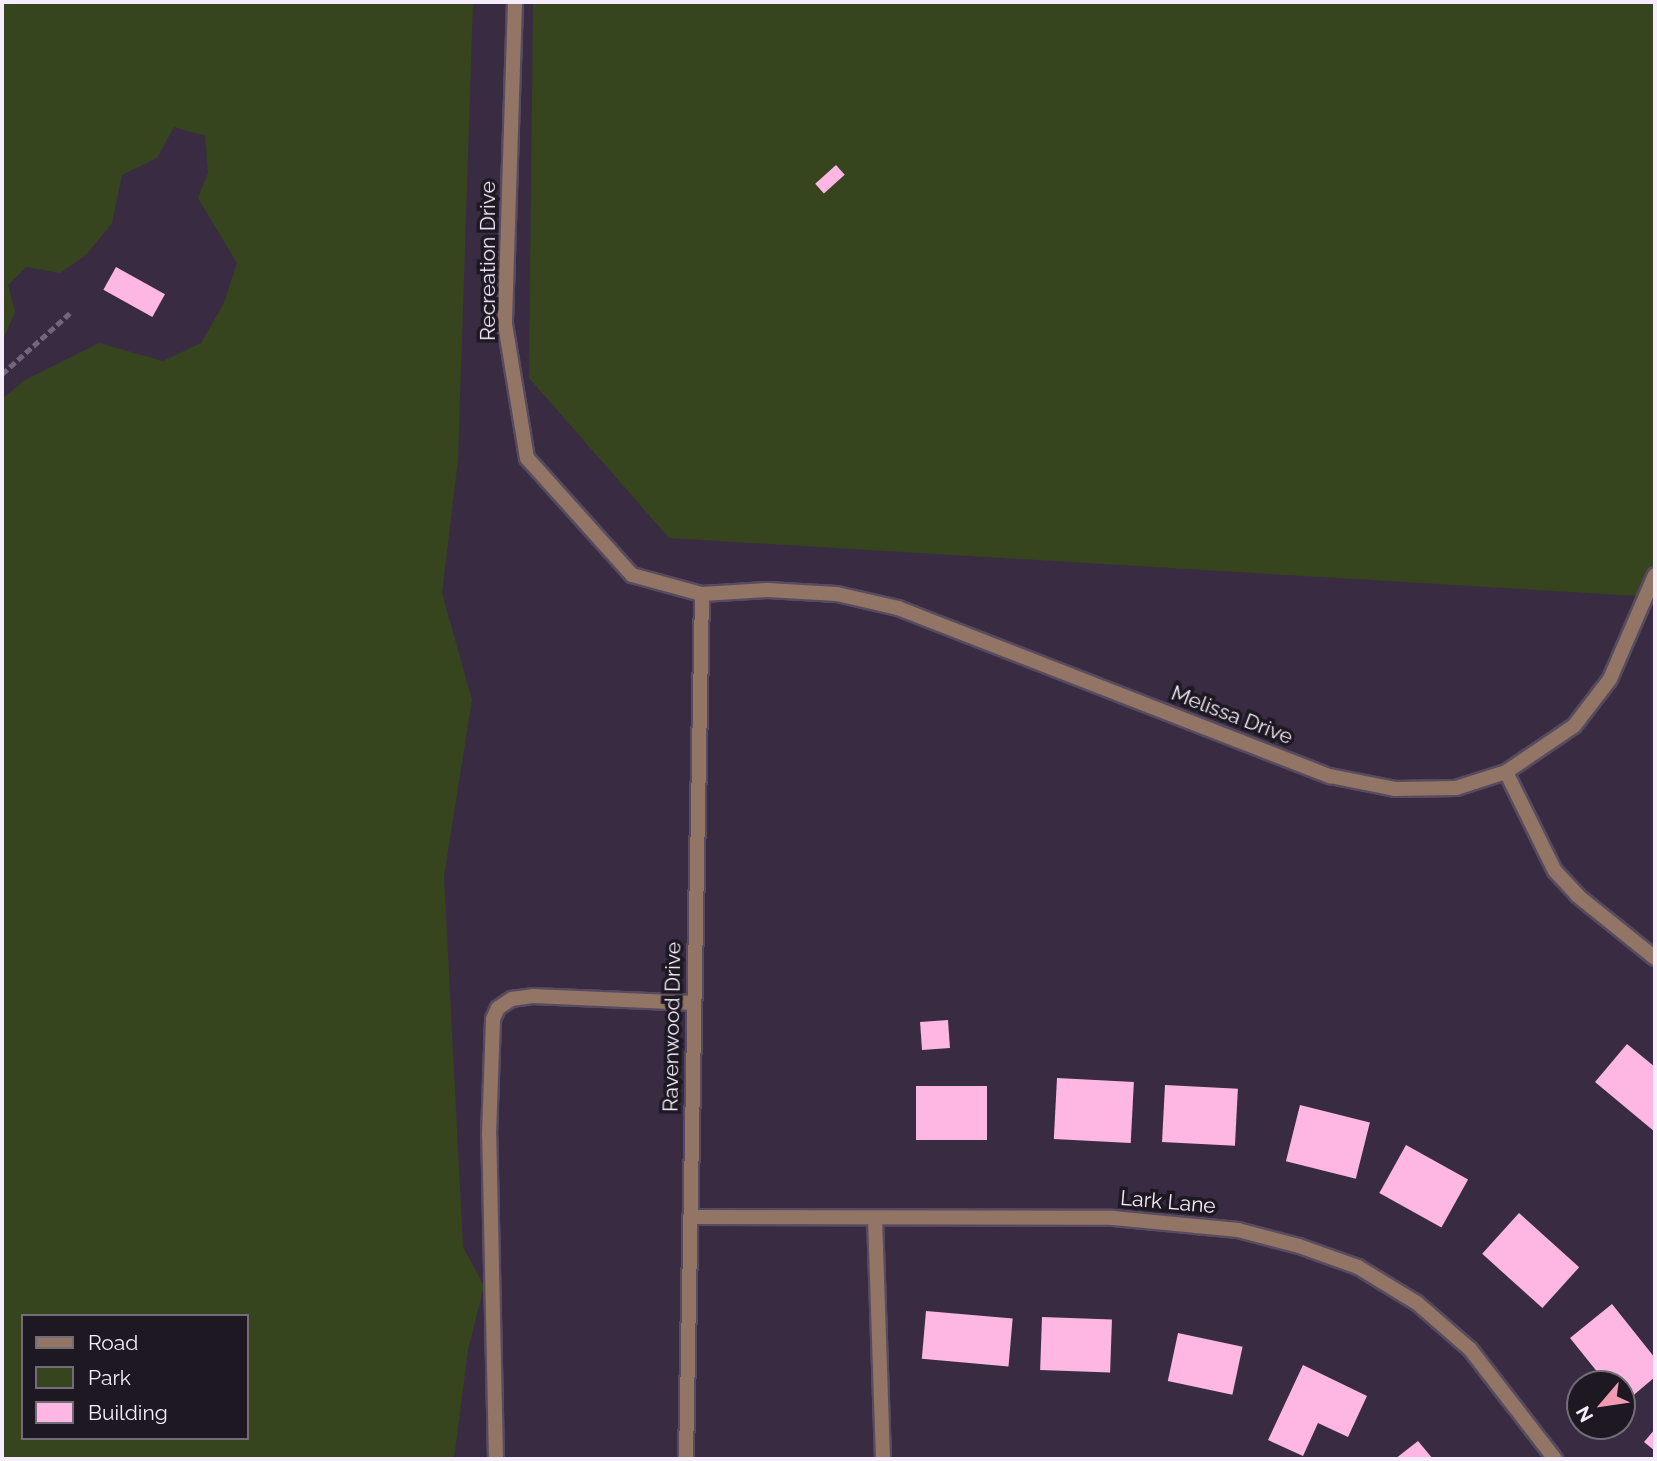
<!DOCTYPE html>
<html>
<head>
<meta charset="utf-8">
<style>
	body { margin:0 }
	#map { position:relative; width:1657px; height:1461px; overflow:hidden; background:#392c42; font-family:Raleway,sans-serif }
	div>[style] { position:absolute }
	.green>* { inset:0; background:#36451e }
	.building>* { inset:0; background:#feb7e2; transform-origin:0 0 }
	.path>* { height:4.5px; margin-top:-2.25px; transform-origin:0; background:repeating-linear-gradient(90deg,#72667a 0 7px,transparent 0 10.5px) }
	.roads { filter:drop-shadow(2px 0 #574b60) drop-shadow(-2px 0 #574b60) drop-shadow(0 2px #574b60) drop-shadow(0 -2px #574b60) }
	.lane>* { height:14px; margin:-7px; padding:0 7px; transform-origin:7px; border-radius:7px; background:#937566 }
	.street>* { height:14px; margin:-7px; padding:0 7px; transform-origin:7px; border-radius:7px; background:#937566 }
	span { translate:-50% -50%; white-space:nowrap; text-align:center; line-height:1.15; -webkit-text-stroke:7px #1d1821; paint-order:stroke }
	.street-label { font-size:21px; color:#f5edfb }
	.frame { position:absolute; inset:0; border:4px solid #f5edfb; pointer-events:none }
	.legend { position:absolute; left:21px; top:1314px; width:228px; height:126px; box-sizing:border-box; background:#1d1821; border:2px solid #736d78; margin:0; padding:9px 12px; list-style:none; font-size:21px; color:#f5edfb }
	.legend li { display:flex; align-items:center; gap:14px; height:35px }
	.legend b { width:35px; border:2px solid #736d78 }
	.north { position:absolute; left:1566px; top:1370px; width:70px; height:70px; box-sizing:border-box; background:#1d1821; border:2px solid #736d78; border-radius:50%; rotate:241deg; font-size:19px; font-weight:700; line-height:28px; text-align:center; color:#f5edfb }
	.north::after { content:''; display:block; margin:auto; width:24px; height:32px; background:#f29ab0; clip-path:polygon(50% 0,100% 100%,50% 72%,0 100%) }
</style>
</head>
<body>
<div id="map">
	<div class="green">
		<div style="clip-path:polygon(evenodd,2px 2px,473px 2px,458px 460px,442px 593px,472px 700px,444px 876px,463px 1247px,484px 1286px,468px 1350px,454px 1459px,2px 1459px,2px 399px,25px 380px,99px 343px,163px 361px,201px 343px,224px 303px,237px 263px,198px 198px,208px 173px,205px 136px,174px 127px,157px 158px,122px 175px,112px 223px,86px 255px,60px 273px,26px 267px,8px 285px,15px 312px,2px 342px,2px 2px,23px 1316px,247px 1316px,247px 1438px,23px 1438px,23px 1316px)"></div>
		<div style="clip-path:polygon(533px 2px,1655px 2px,1655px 597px,669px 538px,529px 378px)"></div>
	</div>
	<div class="building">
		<div style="left:836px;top:165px;width:13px;height:28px;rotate:48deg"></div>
		<div style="left:116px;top:267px;width:56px;height:26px;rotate:29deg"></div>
		<div style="left:948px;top:1020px;width:28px;height:28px;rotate:86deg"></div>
		<div style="clip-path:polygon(1627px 1044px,1655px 1067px,1655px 1132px,1595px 1082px)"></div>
		<div style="left:1057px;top:1078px;width:77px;height:61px;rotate:3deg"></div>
		<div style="left:1165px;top:1085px;width:73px;height:57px;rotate:3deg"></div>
		<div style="left:916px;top:1086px;width:71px;height:54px"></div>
		<div style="left:1300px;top:1105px;width:72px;height:58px;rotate:14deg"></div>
		<div style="left:1406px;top:1145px;width:71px;height:55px;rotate:29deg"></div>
		<div style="left:1519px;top:1213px;width:81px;height:55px;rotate:42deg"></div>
		<div style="clip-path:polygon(1612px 1304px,1655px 1358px,1655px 1377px,1623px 1404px,1622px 1384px,1607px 1384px,1570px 1338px)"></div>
		<div style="left:926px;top:1311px;width:87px;height:48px;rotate:5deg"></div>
		<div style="left:1042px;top:1317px;width:70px;height:53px;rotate:2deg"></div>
		<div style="left:1178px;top:1333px;width:66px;height:49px;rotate:12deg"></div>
		<div style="clip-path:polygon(1303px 1365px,1367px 1396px,1348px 1437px,1318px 1423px,1303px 1456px,1268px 1440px)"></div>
		<div style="clip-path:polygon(1655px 1429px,1655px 1451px,1644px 1442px)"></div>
		<div style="clip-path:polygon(1418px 1441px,1433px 1459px,1395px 1459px)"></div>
	</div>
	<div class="path">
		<div style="left:2px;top:374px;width:91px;rotate:-41.9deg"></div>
	</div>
	<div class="roads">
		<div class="lane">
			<div style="left:515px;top:2px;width:322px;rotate:91.8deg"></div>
			<div style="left:505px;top:324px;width:136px;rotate:80.7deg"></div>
			<div style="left:527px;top:458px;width:157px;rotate:48.1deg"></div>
			<div style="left:632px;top:575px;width:73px;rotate:15.2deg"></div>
			<div style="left:875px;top:1218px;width:241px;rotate:88.1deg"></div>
			<div style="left:496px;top:1459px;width:324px;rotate:-91.2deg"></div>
			<div style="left:489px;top:1135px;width:116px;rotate:-88deg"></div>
			<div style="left:493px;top:1019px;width:12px;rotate:-66deg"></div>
			<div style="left:498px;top:1008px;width:17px;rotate:-33deg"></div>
			<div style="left:512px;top:999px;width:22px;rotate:-8deg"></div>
			<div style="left:534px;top:996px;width:159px;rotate:2.5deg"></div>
		</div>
		<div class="street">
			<div style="left:1506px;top:772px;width:110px;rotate:63.7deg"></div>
			<div style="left:1555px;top:871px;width:34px;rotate:47deg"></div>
			<div style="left:1578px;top:896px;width:99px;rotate:38.8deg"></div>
			<div style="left:690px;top:1217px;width:423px;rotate:0.1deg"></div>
			<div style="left:1113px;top:1218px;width:126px;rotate:5.5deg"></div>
			<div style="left:1238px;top:1230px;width:63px;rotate:14.7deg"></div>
			<div style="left:1299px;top:1246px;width:63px;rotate:19.6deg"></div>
			<div style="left:1358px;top:1267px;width:69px;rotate:31.4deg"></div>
			<div style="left:1417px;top:1303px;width:70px;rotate:41deg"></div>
			<div style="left:1470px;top:1349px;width:139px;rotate:52.3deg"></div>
			<div style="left:686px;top:1459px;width:865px;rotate:-88.94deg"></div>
			<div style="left:702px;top:594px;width:65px;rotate:-3.5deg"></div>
			<div style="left:767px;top:590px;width:70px;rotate:3.3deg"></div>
			<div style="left:837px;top:594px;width:63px;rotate:12.9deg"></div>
			<div style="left:898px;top:608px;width:464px;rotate:21.3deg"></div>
			<div style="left:1330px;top:776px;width:66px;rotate:11.3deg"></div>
			<div style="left:1395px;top:789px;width:61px;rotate:-0.9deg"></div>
			<div style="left:1456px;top:788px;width:52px;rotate:-17.7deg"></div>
			<div style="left:1506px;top:772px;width:82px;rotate:-34.1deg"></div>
			<div style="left:1574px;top:726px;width:59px;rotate:-52.5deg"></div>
			<div style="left:1610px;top:679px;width:113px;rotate:-66.6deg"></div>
		</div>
	</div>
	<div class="street-label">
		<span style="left:488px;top:261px;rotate:-90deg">Recreation Drive</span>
		<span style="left:1232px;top:715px;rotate:21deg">Melissa Drive</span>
		<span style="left:672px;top:1027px;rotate:-89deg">Ravenwood Drive</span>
		<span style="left:1168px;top:1202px;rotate:5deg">Lark Lane</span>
	</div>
	<div class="frame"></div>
	<ul class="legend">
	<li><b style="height:9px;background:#937566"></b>Road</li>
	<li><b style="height:19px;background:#36451e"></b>Park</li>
	<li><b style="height:19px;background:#feb7e2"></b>Building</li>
	</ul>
	<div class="north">N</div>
</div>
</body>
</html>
